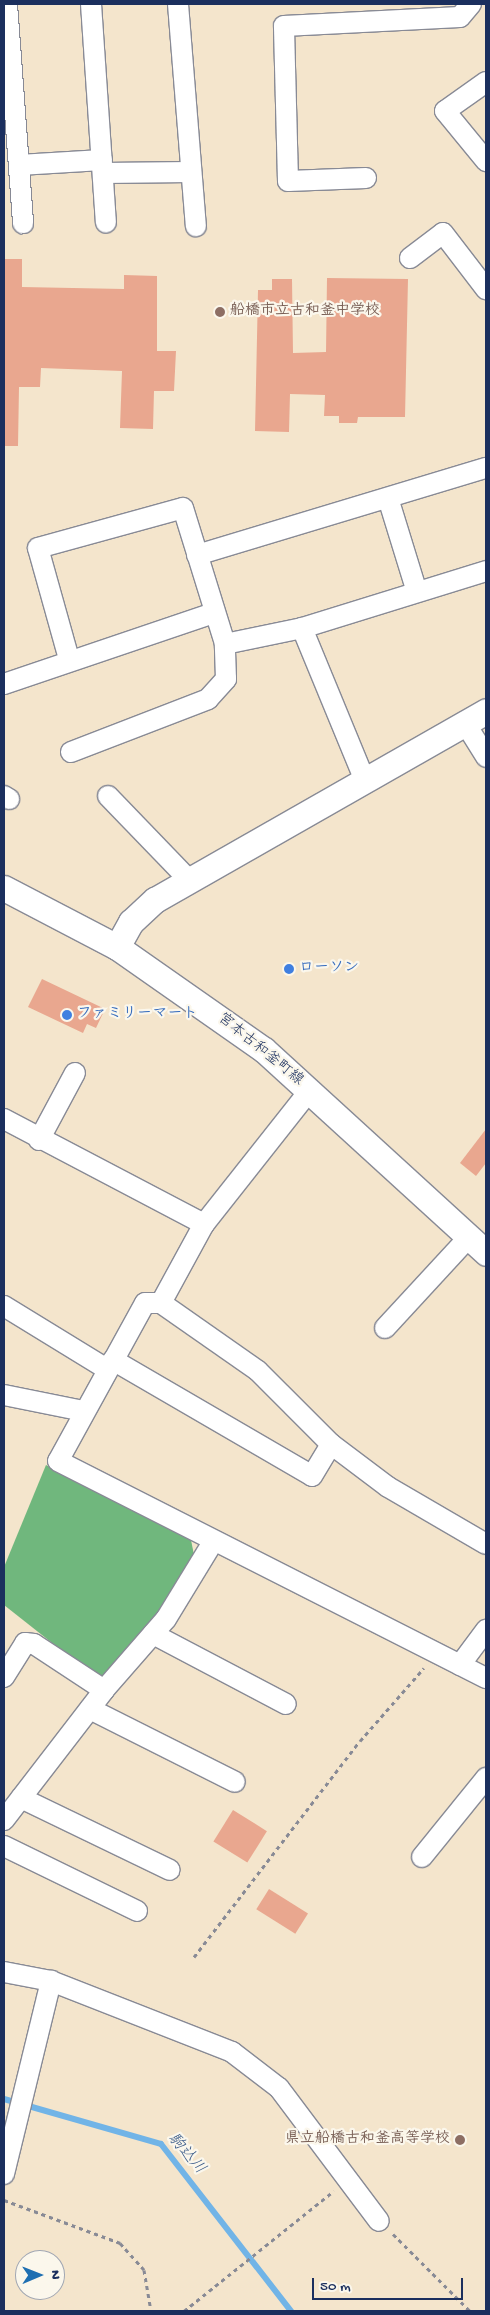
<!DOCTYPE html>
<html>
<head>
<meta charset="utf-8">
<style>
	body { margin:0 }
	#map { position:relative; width:490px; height:2315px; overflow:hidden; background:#f4e5cc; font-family:"Gochi Hand","Klee One",sans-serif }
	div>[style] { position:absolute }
	.forest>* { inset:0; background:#70b77d }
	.stream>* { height:6px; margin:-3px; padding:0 3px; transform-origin:3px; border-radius:3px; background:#71b4e7 }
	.building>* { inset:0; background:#e9a78f; transform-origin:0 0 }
	.path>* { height:3px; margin-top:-1.5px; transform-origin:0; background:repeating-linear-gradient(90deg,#888a95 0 4px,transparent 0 8px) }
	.roads { filter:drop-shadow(1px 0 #888a95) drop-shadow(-1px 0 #888a95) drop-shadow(0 1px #888a95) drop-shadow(0 -1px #888a95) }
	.minor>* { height:20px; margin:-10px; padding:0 10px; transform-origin:10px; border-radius:10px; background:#fff }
	.tertiary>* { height:25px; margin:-12.5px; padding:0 12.5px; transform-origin:12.5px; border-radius:12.5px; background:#fff }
	.dots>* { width:14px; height:14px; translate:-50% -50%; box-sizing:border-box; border:2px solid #fbf7ec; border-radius:50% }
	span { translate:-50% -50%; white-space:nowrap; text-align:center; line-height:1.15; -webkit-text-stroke:4.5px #fbf7ec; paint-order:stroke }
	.education-label { font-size:15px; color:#785e54; font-weight:700 }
	.left { translate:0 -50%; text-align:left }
	.right { translate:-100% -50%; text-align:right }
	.shop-label { font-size:15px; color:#366cbe; font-weight:700 }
	.street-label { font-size:15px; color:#1b2f5e }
	.water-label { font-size:16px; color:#355787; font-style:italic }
	.frame { position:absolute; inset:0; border:5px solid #1b2f5e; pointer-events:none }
	.north { position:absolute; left:15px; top:2250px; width:50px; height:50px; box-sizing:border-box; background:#fbf7ec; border:1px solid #a1a7b3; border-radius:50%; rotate:89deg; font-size:14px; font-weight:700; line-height:20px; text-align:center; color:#1b2f5e }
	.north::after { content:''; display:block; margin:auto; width:18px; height:22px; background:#1f6fb2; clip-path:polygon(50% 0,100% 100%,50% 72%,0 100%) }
	.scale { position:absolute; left:312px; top:2278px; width:151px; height:22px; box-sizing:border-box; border:2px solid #1b2f5e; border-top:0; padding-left:6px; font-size:15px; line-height:18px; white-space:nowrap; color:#1b2f5e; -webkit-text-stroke:4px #fbf7ec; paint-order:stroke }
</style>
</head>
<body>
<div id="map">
	<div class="forest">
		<div style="clip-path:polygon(46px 1465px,191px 1540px,194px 1555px,158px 1615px,99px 1680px,4px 1605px,4px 1567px)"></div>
	</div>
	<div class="stream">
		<div style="left:4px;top:2099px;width:163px;rotate:16deg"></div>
		<div style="left:161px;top:2144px;width:212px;rotate:52.1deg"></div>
	</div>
	<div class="building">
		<div style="clip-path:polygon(4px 259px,22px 259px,22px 287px,124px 289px,124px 275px,157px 276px,157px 351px,176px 351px,174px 391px,154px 391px,153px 429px,120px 428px,122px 371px,41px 368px,40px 387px,19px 387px,18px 446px,4px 446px)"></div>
		<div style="clip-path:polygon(327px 278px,408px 279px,405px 417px,358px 417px,357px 423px,339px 423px,339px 416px,324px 416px,325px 395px,290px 394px,289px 432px,255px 431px,258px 290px,272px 290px,272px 279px,292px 279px,293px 353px,326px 352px)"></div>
		<div style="clip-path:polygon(42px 979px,105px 1009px,96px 1028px,87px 1024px,83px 1033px,28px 1007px)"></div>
		<div style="clip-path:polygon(486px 1129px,486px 1163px,476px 1176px,460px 1163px)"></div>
		<div style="left:233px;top:1810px;width:40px;height:37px;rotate:32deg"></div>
		<div style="left:269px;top:1889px;width:46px;height:24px;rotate:32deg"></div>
	</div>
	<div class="path">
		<div style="left:194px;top:1957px;width:272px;rotate:-52.5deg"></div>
		<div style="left:360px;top:1741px;width:97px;rotate:-48.8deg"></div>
		<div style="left:4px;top:2200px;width:124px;rotate:20.3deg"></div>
		<div style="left:120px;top:2243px;width:36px;rotate:48deg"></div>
		<div style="left:144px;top:2270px;width:42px;rotate:80.3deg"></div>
		<div style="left:393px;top:2234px;width:109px;rotate:45deg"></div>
		<div style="left:184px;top:2311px;width:192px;rotate:-38.7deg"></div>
	</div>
	<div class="roads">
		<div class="minor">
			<div style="left:7px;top:4px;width:220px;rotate:85.8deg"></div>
			<div style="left:91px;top:4px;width:219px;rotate:86.1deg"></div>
			<div style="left:178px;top:4px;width:223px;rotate:85.4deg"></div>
			<div style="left:486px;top:82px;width:50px;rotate:144.7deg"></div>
			<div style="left:445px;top:111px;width:65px;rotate:50.6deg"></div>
			<div style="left:19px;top:165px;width:83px;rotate:-3.4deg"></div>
			<div style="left:103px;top:173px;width:88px;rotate:-0.7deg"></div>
			<div style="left:366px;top:178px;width:78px;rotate:177.8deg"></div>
			<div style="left:288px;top:181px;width:155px;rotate:-91.5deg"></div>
			<div style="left:284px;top:26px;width:176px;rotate:-2.9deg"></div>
			<div style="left:460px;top:17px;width:17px;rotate:-50deg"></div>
			<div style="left:410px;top:258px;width:41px;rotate:-37.1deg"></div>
			<div style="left:443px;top:233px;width:71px;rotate:52.5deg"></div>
			<div style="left:388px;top:498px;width:98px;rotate:72.9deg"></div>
			<div style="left:197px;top:555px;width:302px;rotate:-16.8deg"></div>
			<div style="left:302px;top:628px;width:165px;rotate:67.6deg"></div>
			<div style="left:69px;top:659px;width:115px;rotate:-105.6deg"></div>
			<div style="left:38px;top:548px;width:150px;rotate:-15.4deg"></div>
			<div style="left:183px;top:508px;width:142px;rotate:72.8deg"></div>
			<div style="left:225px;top:644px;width:79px;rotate:-11.7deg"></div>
			<div style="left:302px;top:628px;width:193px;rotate:-17.2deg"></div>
			<div style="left:4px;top:684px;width:222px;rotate:-18.7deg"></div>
			<div style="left:465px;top:723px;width:40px;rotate:58deg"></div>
			<div style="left:71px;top:752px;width:147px;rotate:-21.1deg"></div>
			<div style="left:208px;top:699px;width:27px;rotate:-48deg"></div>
			<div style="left:226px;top:679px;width:35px;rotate:-92deg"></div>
			<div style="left:4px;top:796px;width:6px;rotate:31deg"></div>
			<div style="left:108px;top:796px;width:117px;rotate:46deg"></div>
			<div style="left:310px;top:1090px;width:171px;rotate:128.3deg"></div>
			<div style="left:204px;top:1224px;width:90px;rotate:118.6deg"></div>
			<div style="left:161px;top:1303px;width:16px;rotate:180deg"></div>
			<div style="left:145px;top:1303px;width:180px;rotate:118.8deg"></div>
			<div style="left:58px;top:1461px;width:480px;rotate:26.9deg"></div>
			<div style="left:4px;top:1119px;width:226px;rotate:27.7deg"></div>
			<div style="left:39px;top:1140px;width:76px;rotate:-61.8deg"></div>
			<div style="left:161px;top:1303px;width:118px;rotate:35deg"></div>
			<div style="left:258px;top:1371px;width:103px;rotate:45deg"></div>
			<div style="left:331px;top:1444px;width:71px;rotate:37deg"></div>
			<div style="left:388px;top:1487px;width:113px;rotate:30.2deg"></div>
			<div style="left:4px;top:1306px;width:121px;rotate:31.5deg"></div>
			<div style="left:385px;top:1328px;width:122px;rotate:-47.3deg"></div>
			<div style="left:113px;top:1360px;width:230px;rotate:30.2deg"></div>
			<div style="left:312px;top:1476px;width:37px;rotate:-59deg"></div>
			<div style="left:4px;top:1395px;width:81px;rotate:11.4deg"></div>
			<div style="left:153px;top:1634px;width:150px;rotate:27.8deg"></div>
			<div style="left:460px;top:1665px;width:44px;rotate:-53.4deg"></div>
			<div style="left:4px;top:1677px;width:40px;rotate:-58deg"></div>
			<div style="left:25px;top:1643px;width:9px;rotate:6deg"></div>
			<div style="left:34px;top:1644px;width:84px;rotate:33.3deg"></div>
			<div style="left:90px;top:1709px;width:162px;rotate:26.7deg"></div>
			<div style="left:21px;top:1798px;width:165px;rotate:25.8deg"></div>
			<div style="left:4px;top:1820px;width:164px;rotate:-52.4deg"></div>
			<div style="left:104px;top:1690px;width:94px;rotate:-48.9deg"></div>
			<div style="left:166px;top:1619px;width:90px;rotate:-58.6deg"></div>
			<div style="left:4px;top:1846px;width:148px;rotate:26deg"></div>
			<div style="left:422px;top:1857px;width:102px;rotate:-51deg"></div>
			<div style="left:4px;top:1972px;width:48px;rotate:10.8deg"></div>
			<div style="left:51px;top:1981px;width:194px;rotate:21.4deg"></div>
			<div style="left:232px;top:2052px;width:59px;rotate:37.5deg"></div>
			<div style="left:279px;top:2088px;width:166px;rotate:53.1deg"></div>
			<div style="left:4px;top:2174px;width:199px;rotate:-76.3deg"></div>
		</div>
		<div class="tertiary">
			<div style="left:4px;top:888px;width:127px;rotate:27.6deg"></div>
			<div style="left:117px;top:947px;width:179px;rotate:35deg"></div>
			<div style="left:264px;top:1050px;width:301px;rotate:42.4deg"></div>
			<div style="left:117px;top:947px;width:29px;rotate:-61deg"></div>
			<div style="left:131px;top:922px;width:33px;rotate:-43deg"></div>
			<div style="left:155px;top:900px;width:381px;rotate:-29.7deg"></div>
		</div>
	</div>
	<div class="dots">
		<div style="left:220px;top:312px;background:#8d6e63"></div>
		<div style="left:289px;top:969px;background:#3f7fe0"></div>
		<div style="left:67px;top:1015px;background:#3f7fe0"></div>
		<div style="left:460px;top:2140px;background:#8d6e63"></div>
	</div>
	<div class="education-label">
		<span class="left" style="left:230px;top:312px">船橋市立古和釜中学校</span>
		<span class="right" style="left:450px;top:2140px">県立船橋古和釜高等学校</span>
	</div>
	<div class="shop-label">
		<span class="left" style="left:299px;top:969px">ローソン</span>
		<span class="left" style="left:77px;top:1015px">ファミリーマート</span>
	</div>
	<div class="street-label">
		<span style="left:260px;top:1050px;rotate:39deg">宮本古和釜町線</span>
	</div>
	<div class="water-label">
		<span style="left:185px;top:2155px;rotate:49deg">駒込川</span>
	</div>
	<div class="frame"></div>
	<div class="north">N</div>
	<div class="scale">50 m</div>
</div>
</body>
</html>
